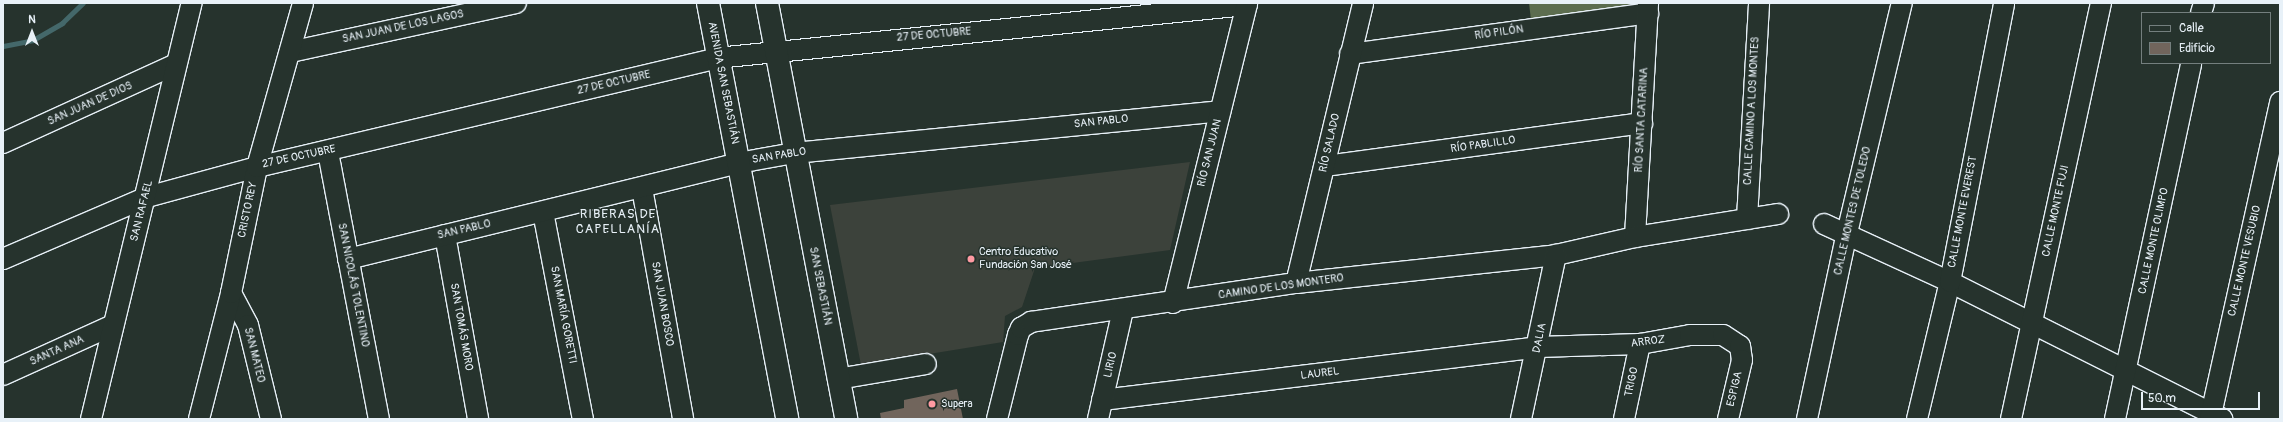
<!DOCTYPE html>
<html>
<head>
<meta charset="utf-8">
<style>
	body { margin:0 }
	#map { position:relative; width:2283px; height:422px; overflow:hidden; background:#26332d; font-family:Pangolin,sans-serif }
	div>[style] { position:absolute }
	.built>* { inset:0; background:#3c423b }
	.green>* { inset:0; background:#5c6d4f }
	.stream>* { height:5px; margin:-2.5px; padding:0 2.5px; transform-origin:2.5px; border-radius:2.5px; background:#44686a }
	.building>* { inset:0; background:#71655c }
	.roads { filter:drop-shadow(1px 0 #e8f1f8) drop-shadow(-1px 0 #e8f1f8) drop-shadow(0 1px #e8f1f8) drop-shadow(0 -1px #e8f1f8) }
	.minor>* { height:20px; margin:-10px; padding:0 10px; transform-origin:10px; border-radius:10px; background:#26332d }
	.major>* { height:22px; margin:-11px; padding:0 11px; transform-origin:11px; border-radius:11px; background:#26332d }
	.dots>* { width:11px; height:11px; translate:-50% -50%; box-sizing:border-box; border:2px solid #26332d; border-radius:50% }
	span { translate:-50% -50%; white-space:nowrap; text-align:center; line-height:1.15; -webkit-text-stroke:3px #26332d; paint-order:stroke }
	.street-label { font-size:11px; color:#e8f1f8 }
	.poi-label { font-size:11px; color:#e8f1f8 }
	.left { translate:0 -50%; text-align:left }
	.quarter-label { font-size:13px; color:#e8f1f8; letter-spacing:1px }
	.frame { position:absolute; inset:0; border:4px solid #e8f1f8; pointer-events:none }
	.legend { position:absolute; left:2141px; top:12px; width:130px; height:52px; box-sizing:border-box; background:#26332d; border:1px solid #747f7e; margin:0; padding:5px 7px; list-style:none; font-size:12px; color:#e8f1f8 }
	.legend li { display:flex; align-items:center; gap:8px; height:20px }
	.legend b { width:20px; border:1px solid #747f7e }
	.north { position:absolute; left:12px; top:12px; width:40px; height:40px; -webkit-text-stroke:3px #26332d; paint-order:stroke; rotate:0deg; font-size:11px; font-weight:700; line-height:16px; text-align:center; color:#e8f1f8 }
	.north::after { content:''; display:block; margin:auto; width:14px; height:18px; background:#e8f1f8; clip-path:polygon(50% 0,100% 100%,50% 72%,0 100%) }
	.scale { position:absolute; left:2141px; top:392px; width:119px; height:18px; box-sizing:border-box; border:2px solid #e8f1f8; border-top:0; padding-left:5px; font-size:12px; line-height:14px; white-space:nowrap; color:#e8f1f8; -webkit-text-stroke:3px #26332d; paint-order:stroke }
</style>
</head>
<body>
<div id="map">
	<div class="built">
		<div style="clip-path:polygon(1190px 162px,1170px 250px,1035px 268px,1022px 307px,1005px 316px,1003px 342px,861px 365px,830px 205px)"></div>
	</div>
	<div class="green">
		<div style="clip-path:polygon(1529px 3px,1640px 3px,1531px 20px)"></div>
	</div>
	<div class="stream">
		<div style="left:3px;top:46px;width:31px;rotate:-11deg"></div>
		<div style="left:33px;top:40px;width:34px;rotate:-30deg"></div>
		<div style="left:62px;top:23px;width:29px;rotate:-44deg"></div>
	</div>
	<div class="building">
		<div style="clip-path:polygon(957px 389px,963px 419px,881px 419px,880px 413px,904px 408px,904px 400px)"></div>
	</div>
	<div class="roads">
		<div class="minor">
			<div style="left:2201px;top:13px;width:10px;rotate:-73deg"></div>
			<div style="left:290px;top:52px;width:231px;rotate:-12.2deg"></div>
			<div style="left:1350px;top:54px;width:301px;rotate:-7.8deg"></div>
			<div style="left:3px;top:143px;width:190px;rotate:-24.5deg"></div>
			<div style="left:328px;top:152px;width:272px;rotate:79.2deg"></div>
			<div style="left:1325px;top:166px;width:320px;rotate:-7.7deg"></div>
			<div style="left:642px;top:188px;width:235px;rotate:79.9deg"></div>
			<div style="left:543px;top:212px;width:211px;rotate:79.1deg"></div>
			<div style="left:1747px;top:219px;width:216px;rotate:-86.8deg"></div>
			<div style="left:1824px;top:224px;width:139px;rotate:24.7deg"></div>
			<div style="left:1950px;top:282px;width:305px;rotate:26.7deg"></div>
			<div style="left:445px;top:235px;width:187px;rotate:79.8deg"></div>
			<div style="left:1635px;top:237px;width:234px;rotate:-86.8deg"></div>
			<div style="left:3px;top:259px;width:157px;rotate:-23.3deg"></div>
			<div style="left:147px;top:197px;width:114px;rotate:-15.3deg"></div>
			<div style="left:257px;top:167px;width:473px;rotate:-13.3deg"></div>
			<div style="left:717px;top:58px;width:532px;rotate:-5.72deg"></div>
			<div style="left:348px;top:259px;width:402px;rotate:-13.8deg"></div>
			<div style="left:738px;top:163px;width:57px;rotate:-10.1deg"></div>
			<div style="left:794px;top:153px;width:428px;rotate:-5.6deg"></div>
			<div style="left:1296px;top:283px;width:288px;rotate:-76.5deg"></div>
			<div style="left:231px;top:293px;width:36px;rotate:62deg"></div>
			<div style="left:248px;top:325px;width:97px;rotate:76.3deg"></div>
			<div style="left:1173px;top:303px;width:309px;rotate:-76.1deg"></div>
			<div style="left:3px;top:375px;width:119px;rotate:-24.4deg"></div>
			<div style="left:838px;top:379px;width:89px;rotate:-9.7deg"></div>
			<div style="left:1102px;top:400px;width:439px;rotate:-6.9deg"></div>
			<div style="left:1538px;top:347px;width:102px;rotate:-1.7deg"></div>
			<div style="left:1640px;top:344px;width:51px;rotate:-10.2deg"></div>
			<div style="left:1690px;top:335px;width:33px"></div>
			<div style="left:1723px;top:335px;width:20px;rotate:33deg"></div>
			<div style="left:1740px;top:346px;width:14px;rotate:82deg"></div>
			<div style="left:1742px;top:360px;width:61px;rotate:103.3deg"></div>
			<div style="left:91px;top:419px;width:428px;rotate:-76.4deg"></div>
			<div style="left:199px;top:419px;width:130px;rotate:-75.7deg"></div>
			<div style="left:231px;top:293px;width:129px;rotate:-78.3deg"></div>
			<div style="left:257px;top:167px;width:170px;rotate:-74.3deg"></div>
			<div style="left:997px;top:419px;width:87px;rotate:-76deg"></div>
			<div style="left:1018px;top:335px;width:8px;rotate:-67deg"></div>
			<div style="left:1021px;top:328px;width:12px;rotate:-31deg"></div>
			<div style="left:1031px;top:322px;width:268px;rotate:-8.4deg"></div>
			<div style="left:1296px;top:283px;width:262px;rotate:-6.1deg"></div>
			<div style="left:1556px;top:255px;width:81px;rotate:-12.8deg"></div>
			<div style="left:1635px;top:237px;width:145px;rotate:-9.1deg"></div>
			<div style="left:1098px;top:419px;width:112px;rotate:-77.1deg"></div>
			<div style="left:1521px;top:419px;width:168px;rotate:-78deg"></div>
			<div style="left:1624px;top:419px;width:77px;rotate:-78deg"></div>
			<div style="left:1807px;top:419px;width:190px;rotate:-77.9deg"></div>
			<div style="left:1847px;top:233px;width:236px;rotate:-76.6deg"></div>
			<div style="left:1917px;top:419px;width:141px;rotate:-76.5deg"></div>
			<div style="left:1950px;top:282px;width:284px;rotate:-79deg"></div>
			<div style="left:2011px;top:419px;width:426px;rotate:-77.8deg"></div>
			<div style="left:2115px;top:419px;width:364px;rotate:-77.9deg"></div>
			<div style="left:2210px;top:419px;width:325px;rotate:-77.5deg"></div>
		</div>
		<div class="major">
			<div style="left:708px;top:3px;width:423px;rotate:79.2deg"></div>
			<div style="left:767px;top:3px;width:423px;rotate:79.2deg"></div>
		</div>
	</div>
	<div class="dots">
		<div style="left:971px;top:259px;background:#ff9aa2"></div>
		<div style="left:932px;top:404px;background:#ff9aa2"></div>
	</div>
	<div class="street-label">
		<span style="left:403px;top:27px;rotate:-12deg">SAN JUAN DE LOS LAGOS</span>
		<span style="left:1499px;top:33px;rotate:-8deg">RÍO PILÓN</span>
		<span style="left:934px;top:35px;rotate:-5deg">27 DE OCTUBRE</span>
		<span style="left:614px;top:83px;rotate:-13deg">27 DE OCTUBRE</span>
		<span style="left:723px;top:83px;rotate:79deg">AVENIDA SAN SEBASTIÁN</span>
		<span style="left:90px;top:104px;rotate:-24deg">SAN JUAN DE DIOS</span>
		<span style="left:1752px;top:111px;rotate:-87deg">CALLE CAMINO A LOS MONTES</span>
		<span style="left:1642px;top:120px;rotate:-87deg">RÍO SANTA CATARINA</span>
		<span style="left:1101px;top:122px;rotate:-6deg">SAN PABLO</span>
		<span style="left:1330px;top:143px;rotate:-77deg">RÍO SALADO</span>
		<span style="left:1483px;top:145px;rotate:-8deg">RÍO PABLILLO</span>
		<span style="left:1210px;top:153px;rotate:-76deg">RÍO SAN JUAN</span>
		<span style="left:779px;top:156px;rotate:-9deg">SAN PABLO</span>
		<span style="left:299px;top:157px;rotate:-12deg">27 DE OCTUBRE</span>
		<span style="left:248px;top:210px;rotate:-78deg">CRISTO REY</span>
		<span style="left:142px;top:211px;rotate:-76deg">SAN RAFAEL</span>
		<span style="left:1853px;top:211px;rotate:-77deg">CALLE MONTES DE TOLEDO</span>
		<span style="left:2056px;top:211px;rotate:-78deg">CALLE MONTE FUJI</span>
		<span style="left:1963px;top:212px;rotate:-79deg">CALLE MONTE EVEREST</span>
		<span style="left:464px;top:230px;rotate:-13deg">SAN PABLO</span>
		<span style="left:2154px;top:241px;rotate:-78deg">CALLE MONTE OLIMPO</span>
		<span style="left:2245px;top:261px;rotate:-77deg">CALLE MONTE VESUBIO</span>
		<span style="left:353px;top:285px;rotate:79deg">SAN NICOLÁS TOLENTINO</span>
		<span style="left:820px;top:286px;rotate:79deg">SAN SEBASTIÁN</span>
		<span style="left:1281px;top:287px;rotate:-8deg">CAMINO DE LOS MONTERO</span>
		<span style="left:662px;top:304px;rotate:80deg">SAN JUAN BOSCO</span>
		<span style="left:563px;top:315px;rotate:79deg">SAN MARÍA GORETTI</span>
		<span style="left:461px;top:327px;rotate:80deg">SAN TOMÁS MORO</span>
		<span style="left:1540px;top:338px;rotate:-78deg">DALIA</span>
		<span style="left:1648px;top:342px;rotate:-7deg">ARROZ</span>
		<span style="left:57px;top:351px;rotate:-24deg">SANTA ANA</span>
		<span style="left:254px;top:355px;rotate:76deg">SAN MATEO</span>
		<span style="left:1111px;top:365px;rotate:-77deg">LIRIO</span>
		<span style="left:1320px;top:374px;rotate:-7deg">LAUREL</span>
		<span style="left:1632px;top:382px;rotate:-78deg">TRIGO</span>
		<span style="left:1735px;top:389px;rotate:-77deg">ESPIGA</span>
	</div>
	<div class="poi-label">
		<span class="left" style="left:979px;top:259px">Centro Educativo<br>Fundación San José</span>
		<span class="left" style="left:941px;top:404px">Supera</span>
	</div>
	<div class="quarter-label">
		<span style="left:618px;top:222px">RIBERAS DE<br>CAPELLANÍA</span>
	</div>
	<div class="frame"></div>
	<ul class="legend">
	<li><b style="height:5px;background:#26332d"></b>Calle</li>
	<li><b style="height:11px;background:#71655c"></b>Edificio</li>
	</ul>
	<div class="north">N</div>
	<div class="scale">50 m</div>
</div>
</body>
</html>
